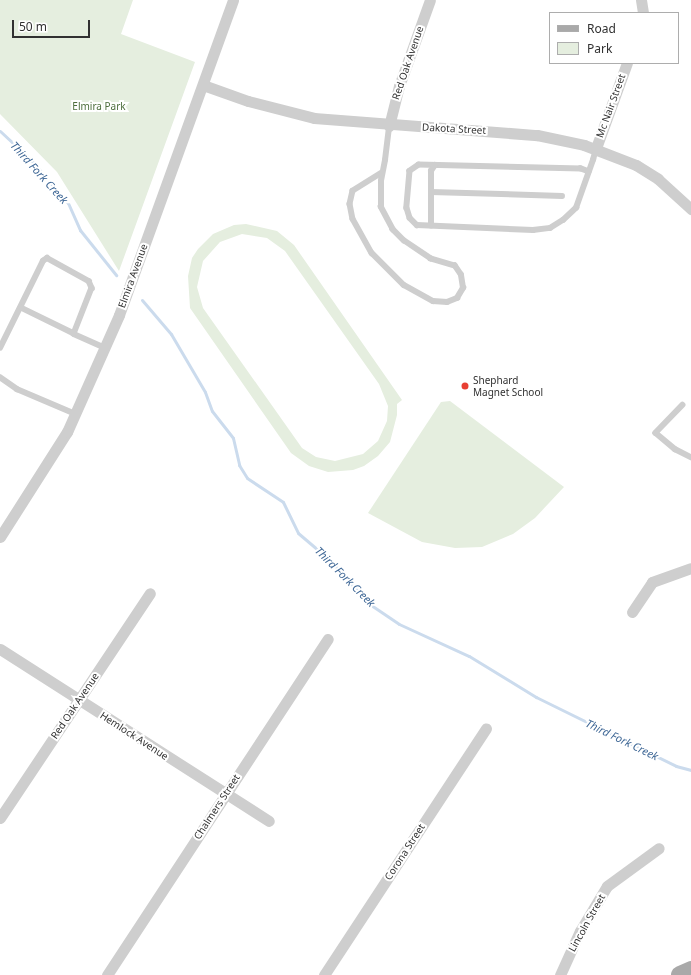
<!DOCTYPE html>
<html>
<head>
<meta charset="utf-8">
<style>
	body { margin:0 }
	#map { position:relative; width:691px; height:975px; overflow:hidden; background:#fff; font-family:"Noto Sans",sans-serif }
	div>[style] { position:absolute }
	.green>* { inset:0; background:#e5eedf }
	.stream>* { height:3px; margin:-1.5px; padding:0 1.5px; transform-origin:1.5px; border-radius:1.5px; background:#cbdbed }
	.lane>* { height:5.5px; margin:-2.75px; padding:0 2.75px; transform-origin:2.75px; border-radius:2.75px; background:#cecece }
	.street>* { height:11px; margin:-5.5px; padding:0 5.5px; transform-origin:5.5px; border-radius:5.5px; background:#cecece }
	.primary>* { height:18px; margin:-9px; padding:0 9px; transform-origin:9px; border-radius:9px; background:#a9a9a9 }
	.dots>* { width:11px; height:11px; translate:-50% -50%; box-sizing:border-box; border:2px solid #fff; border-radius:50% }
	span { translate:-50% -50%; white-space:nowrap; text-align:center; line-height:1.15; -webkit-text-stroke:4px #fff; paint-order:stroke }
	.street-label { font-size:10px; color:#313131 }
	.park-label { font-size:10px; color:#4d6e3d }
	.poi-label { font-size:10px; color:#313131 }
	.left { translate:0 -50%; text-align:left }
	.water-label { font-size:11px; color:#3d6695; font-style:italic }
	.legend { position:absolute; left:549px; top:12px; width:130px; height:52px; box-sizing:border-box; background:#fff; border:1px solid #adadad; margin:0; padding:5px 7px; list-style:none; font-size:12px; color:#313131 }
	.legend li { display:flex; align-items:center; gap:8px; height:20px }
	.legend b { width:20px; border:1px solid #adadad }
	.scale { position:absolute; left:12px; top:20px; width:78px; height:18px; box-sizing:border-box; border:2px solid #313131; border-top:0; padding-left:5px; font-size:12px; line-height:14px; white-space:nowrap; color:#313131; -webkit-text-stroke:3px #fff; paint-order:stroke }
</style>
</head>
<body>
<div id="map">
	<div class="green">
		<div style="clip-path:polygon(0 0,133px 0,121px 34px,195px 62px,119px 271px,57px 172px,0 114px)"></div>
		<div style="clip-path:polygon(evenodd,246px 224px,277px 231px,294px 245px,402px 400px,397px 404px,397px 415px,390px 442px,378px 456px,364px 466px,353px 470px,328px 472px,309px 466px,291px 453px,190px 308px,188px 276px,192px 258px,198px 249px,213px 234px,234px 225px,246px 224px,242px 234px,267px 238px,285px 251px,379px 384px,388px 406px,387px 421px,378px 441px,363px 454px,335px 461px,316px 457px,302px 448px,203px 308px,197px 287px,203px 261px,220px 242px,242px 234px)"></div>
		<div style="clip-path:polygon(450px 401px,564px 487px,535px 518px,513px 534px,482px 547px,455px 548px,422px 542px,368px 513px,441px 402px)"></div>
	</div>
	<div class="stream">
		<div style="left:0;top:131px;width:41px;rotate:43deg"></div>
		<div style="left:30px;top:159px;width:58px;rotate:49.2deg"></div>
		<div style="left:68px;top:203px;width:30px;rotate:66deg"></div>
		<div style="left:80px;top:230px;width:58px;rotate:51.3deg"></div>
		<div style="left:142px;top:300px;width:45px;rotate:49.5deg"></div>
		<div style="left:171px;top:334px;width:67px;rotate:59.6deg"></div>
		<div style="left:205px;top:392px;width:20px;rotate:70deg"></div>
		<div style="left:212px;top:411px;width:34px;rotate:52deg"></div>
		<div style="left:233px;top:438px;width:28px;rotate:77deg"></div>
		<div style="left:239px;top:465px;width:15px;rotate:58deg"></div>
		<div style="left:247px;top:478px;width:43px;rotate:33.7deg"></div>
		<div style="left:283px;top:502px;width:34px;rotate:64deg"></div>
		<div style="left:298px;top:533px;width:43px;rotate:40.3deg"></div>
		<div style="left:331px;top:561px;width:56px;rotate:48.6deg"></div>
		<div style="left:368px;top:603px;width:37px;rotate:34deg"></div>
		<div style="left:399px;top:624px;width:77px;rotate:24.6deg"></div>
		<div style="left:469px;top:656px;width:79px;rotate:31.5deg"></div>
		<div style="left:536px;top:697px;width:156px;rotate:26.2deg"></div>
		<div style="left:676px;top:766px;width:16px;rotate:15deg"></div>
	</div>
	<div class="lane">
		<div style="left:589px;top:172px;width:9px;rotate:-159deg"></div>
		<div style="left:581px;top:169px;width:162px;rotate:-178.6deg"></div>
		<div style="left:419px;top:165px;width:11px;rotate:146deg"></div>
		<div style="left:410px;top:171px;width:37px;rotate:95deg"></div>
		<div style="left:407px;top:208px;width:10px;rotate:73deg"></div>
		<div style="left:410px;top:218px;width:10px;rotate:45deg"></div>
		<div style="left:417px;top:225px;width:116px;rotate:2.5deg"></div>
		<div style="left:533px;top:230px;width:17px;rotate:-7deg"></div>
		<div style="left:550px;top:228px;width:15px;rotate:-32deg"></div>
		<div style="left:563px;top:220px;width:18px;rotate:-43deg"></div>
		<div style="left:576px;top:208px;width:51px;rotate:-70.5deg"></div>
		<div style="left:593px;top:160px;width:11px;rotate:-75deg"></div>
		<div style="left:382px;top:173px;width:34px;rotate:148deg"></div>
		<div style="left:353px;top:191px;width:13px;rotate:103deg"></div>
		<div style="left:350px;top:204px;width:15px;rotate:79deg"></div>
		<div style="left:353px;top:219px;width:39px;rotate:61deg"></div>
		<div style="left:372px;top:253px;width:45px;rotate:45deg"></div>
		<div style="left:404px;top:285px;width:33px;rotate:29deg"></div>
		<div style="left:433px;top:301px;width:14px;rotate:4deg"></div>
		<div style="left:447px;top:302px;width:11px;rotate:-22deg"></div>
		<div style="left:457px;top:298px;width:12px;rotate:-59deg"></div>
		<div style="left:463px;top:288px;width:13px;rotate:-99deg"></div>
		<div style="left:461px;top:275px;width:11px;rotate:-124deg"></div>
		<div style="left:455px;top:266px;width:25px;rotate:-164deg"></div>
		<div style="left:431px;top:259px;width:32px;rotate:-146deg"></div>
		<div style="left:404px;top:241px;width:16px;rotate:-135deg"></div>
		<div style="left:393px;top:230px;width:26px;rotate:-118deg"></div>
		<div style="left:381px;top:207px;width:26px;rotate:-90deg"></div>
		<div style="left:381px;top:181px;width:21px;rotate:-79deg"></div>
		<div style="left:385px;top:160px;width:34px;rotate:-83deg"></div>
		<div style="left:431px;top:192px;width:131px;rotate:1.7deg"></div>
		<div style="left:431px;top:226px;width:55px;rotate:-90deg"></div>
		<div style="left:431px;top:171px;width:7px;rotate:-56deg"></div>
		<div style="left:74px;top:334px;width:34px;rotate:24deg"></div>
		<div style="left:0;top:348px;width:97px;rotate:-63.7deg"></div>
		<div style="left:43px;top:261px;width:5px;rotate:-37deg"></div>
		<div style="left:47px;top:258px;width:48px;rotate:28.7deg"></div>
		<div style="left:89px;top:281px;width:8px;rotate:67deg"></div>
		<div style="left:92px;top:288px;width:49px;rotate:111.4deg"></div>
		<div style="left:74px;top:334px;width:59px;rotate:-153.9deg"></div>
		<div style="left:0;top:377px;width:21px;rotate:35deg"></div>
		<div style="left:17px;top:389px;width:64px;rotate:23deg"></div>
		<div style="left:683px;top:405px;width:39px;rotate:134deg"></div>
		<div style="left:656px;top:433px;width:25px;rotate:40deg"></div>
		<div style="left:675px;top:449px;width:18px;rotate:27deg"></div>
	</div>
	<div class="street">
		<div style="left:641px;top:0;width:13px;rotate:81deg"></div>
		<div style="left:203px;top:85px;width:48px;rotate:19.6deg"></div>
		<div style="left:248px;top:101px;width:68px;rotate:14.4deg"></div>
		<div style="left:314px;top:118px;width:224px;rotate:4.4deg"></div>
		<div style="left:537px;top:135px;width:48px;rotate:12deg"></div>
		<div style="left:584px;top:145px;width:56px;rotate:21deg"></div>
		<div style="left:636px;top:165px;width:26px;rotate:32deg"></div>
		<div style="left:658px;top:179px;width:45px;rotate:42.3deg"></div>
		<div style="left:389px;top:126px;width:41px;rotate:-76deg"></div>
		<div style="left:399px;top:86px;width:91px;rotate:-70.2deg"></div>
		<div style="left:596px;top:148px;width:90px;rotate:-70deg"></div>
		<div style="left:0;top:537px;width:125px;rotate:-57.5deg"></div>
		<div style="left:67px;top:432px;width:128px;rotate:-66deg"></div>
		<div style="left:119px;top:315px;width:335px;rotate:-70.1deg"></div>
		<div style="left:632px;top:612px;width:36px;rotate:-56deg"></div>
		<div style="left:652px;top:582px;width:41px;rotate:-19.7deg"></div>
		<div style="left:0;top:649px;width:319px;rotate:32.6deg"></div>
		<div style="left:0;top:818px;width:270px;rotate:-56.3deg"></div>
		<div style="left:107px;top:975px;width:402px;rotate:-56.7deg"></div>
		<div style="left:324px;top:975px;width:295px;rotate:-56.7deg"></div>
		<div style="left:560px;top:975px;width:48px;rotate:-65.6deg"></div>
		<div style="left:580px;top:931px;width:52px;rotate:-59deg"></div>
		<div style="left:607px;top:886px;width:64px;rotate:-36.2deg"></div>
	</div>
	<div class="primary">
		<div style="left:680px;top:975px;width:12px;rotate:-24deg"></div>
	</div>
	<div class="dots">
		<div style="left:465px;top:386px;background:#e83f33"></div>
	</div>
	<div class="street-label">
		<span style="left:408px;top:63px;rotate:-71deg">Red Oak Avenue</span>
		<span style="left:611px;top:106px;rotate:-70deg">Mc Nair Street</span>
		<span style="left:454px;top:129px;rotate:3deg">Dakota Street</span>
		<span style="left:133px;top:276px;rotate:-70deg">Elmira Avenue</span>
		<span style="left:75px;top:706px;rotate:-56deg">Red Oak Avenue</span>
		<span style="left:134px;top:736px;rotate:33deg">Hemlock Avenue</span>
		<span style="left:217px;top:807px;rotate:-57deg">Chalmers Street</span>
		<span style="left:405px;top:852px;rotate:-57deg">Corona Street</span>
		<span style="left:587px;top:923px;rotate:-61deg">Lincoln Street</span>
	</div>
	<div class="park-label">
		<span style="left:99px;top:107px">Elmira Park</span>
	</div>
	<div class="poi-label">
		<span class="left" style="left:473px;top:386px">Shephard<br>Magnet School</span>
	</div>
	<div class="water-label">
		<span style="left:39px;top:173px;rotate:48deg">Third Fork Creek</span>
		<span style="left:345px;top:577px;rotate:45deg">Third Fork Creek</span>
		<span style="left:622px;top:740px;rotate:26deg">Third Fork Creek</span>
	</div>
	<ul class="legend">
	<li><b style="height:5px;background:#a9a9a9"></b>Road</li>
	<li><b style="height:11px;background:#e5eedf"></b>Park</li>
	</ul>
	<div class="scale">50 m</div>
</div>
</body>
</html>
